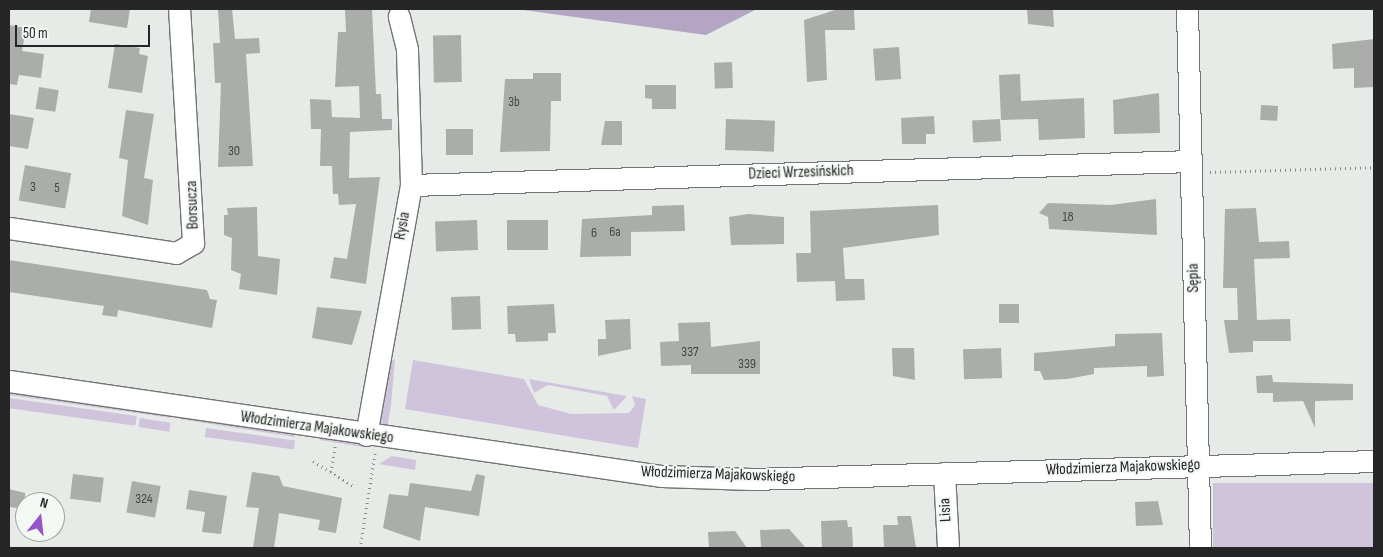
<!DOCTYPE html>
<html>
<head>
<meta charset="utf-8">
<style>
	body { margin:0 }
	#map { position:relative; width:1383px; height:557px; overflow:hidden; background:#e7ebe7; font-family:"Sofia Sans Condensed",sans-serif }
	div>[style] { position:absolute }
	.green>* { inset:0; background:#d0c4dd; transform-origin:0 0 }
	.forest>* { inset:0; background:#b4a5c5 }
	.building>* { inset:0; background:#aaada9; transform-origin:0 0 }
	.path>* { height:3px; margin-top:-1.5px; transform-origin:0; background:repeating-linear-gradient(90deg,#888b88 0 1px,transparent 0 5px) }
	.roads { filter:drop-shadow(1px 0 #727571) drop-shadow(-1px 0 #727571) drop-shadow(0 1px #727571) drop-shadow(0 -1px #727571) }
	.minor>* { height:21px; margin:-10.5px; padding:0 10.5px; transform-origin:10.5px; border-radius:10.5px; background:#fff }
	span { translate:-50% -50%; white-space:nowrap; text-align:center; line-height:1.15; -webkit-text-stroke:4px #f4f8f4; paint-order:stroke }
	.number-label { font-size:14px; color:#464846 }
	.number-label span { -webkit-text-stroke-width:0 }
	.street-label { font-size:16px; color:#252625 }
	.frame { position:absolute; inset:0; border:10px solid #252625; pointer-events:none }
	.north { position:absolute; left:15px; top:492px; width:50px; height:50px; box-sizing:border-box; background:#f4f8f4; border:1px solid #a1a4a1; border-radius:50%; rotate:16deg; font-size:14px; font-weight:700; line-height:20px; text-align:center; color:#252625 }
	.north::after { content:''; display:block; margin:auto; width:18px; height:22px; background:#9655cb; clip-path:polygon(50% 0,100% 100%,50% 72%,0 100%) }
	.scale { position:absolute; left:15px; top:25px; width:135px; height:22px; box-sizing:border-box; border:2px solid #252625; border-top:0; padding-left:6px; font-size:15px; line-height:18px; white-space:nowrap; color:#252625; -webkit-text-stroke:4px #f4f8f4; paint-order:stroke }
</style>
</head>
<body>
<div id="map">
	<div class="green">
		<div style="clip-path:polygon(395px 359px,391px 405px,387px 429px,378px 418px,389px 362px)"></div>
		<div style="clip-path:polygon(413px 360px,524px 379px,538px 405px,571px 414px,629px 413px,635px 405px,632px 396px,646px 399px,638px 448px,405px 409px)"></div>
		<div style="clip-path:polygon(529px 379px,627px 396px,614px 410px,607px 396px,548px 385px,534px 393px)"></div>
		<div style="clip-path:polygon(9px 389px,172px 413px,172px 418px,9px 395px)"></div>
		<div style="left:9px;top:398px;width:129px;height:10px;rotate:8deg"></div>
		<div style="clip-path:polygon(180px 414px,291px 432px,295px 437px,179px 419px)"></div>
		<div style="left:140px;top:418px;width:31px;height:9px;rotate:9deg"></div>
		<div style="left:206px;top:428px;width:90px;height:9px;rotate:8deg"></div>
		<div style="clip-path:polygon(322px 436px,358px 442px,363px 447px,320px 440px)"></div>
		<div style="clip-path:polygon(392px 456px,416px 460px,415px 470px,379px 464px)"></div>
		<div style="left:1374px;top:483px;width:65px;height:161px;rotate:90deg"></div>
	</div>
	<div class="forest">
		<div style="clip-path:polygon(516px 9px,757px 9px,706px 35px)"></div>
	</div>
	<div class="building">
		<div style="clip-path:polygon(91px 9px,130px 9px,127px 28px,89px 22px)"></div>
		<div style="clip-path:polygon(218px 9px,232px 9px,235px 39px,259px 38px,260px 53px,246px 54px,253px 166px,218px 167px,221px 83px,215px 83px,213px 43px,220px 43px)"></div>
		<div style="clip-path:polygon(345px 9px,372px 9px,376px 94px,381px 94px,382px 119px,392px 119px,392px 130px,350px 132px,349px 178px,380px 177px,366px 284px,330px 278px,334px 257px,347px 259px,356px 204px,339px 205px,338px 194px,333px 194px,332px 166px,320px 166px,321px 129px,311px 129px,310px 99px,331px 100px,332px 117px,360px 118px,359px 86px,335px 87px,338px 32px,346px 32px)"></div>
		<div style="clip-path:polygon(854px 9px,855px 30px,825px 30px,827px 80px,807px 82px,804px 20px,835px 10px)"></div>
		<div style="clip-path:polygon(1027px 9px,1053px 9px,1054px 27px,1028px 24px)"></div>
		<div style="clip-path:polygon(9px 25px,26px 28px,22px 51px,44px 54px,41px 78px,19px 75px,17px 85px,9px 84px)"></div>
		<div style="left:461px;top:35px;width:47px;height:28px;rotate:89deg"></div>
		<div style="clip-path:polygon(1374px 39px,1374px 87px,1354px 88px,1354px 68px,1333px 69px,1332px 44px)"></div>
		<div style="clip-path:polygon(115px 44px,140px 48px,139px 54px,148px 56px,142px 93px,108px 88px)"></div>
		<div style="left:899px;top:47px;width:32px;height:26px;rotate:86deg"></div>
		<div style="left:732px;top:62px;width:26px;height:18px;rotate:88deg"></div>
		<div style="clip-path:polygon(533px 73px,561px 73px,561px 101px,551px 101px,550px 151px,500px 152px,505px 79px,533px 79px)"></div>
		<div style="clip-path:polygon(1020px 74px,1021px 101px,1084px 98px,1085px 138px,1039px 140px,1038px 119px,1001px 120px,999px 75px)"></div>
		<div style="clip-path:polygon(645px 85px,676px 85px,676px 109px,652px 109px,652px 99px,645px 98px)"></div>
		<div style="left:39px;top:87px;width:20px;height:22px;rotate:9deg"></div>
		<div style="clip-path:polygon(1159px 93px,1160px 133px,1114px 134px,1113px 100px)"></div>
		<div style="left:1261px;top:105px;width:17px;height:15px;rotate:3deg"></div>
		<div style="clip-path:polygon(126px 110px,154px 114px,144px 178px,153px 180px,148px 225px,122px 216px,128px 160px,119px 158px)"></div>
		<div style="clip-path:polygon(9px 114px,34px 118px,28px 149px,9px 146px)"></div>
		<div style="clip-path:polygon(934px 116px,935px 134px,926px 134px,926px 144px,902px 144px,901px 118px)"></div>
		<div style="left:726px;top:119px;width:49px;height:31px;rotate:2deg"></div>
		<div style="left:1000px;top:119px;width:22px;height:28px;rotate:87deg"></div>
		<div style="clip-path:polygon(605px 121px,622px 121px,622px 145px,601px 145px)"></div>
		<div style="left:446px;top:129px;width:27px;height:26px"></div>
		<div style="left:25px;top:165px;width:47px;height:36px;rotate:10deg"></div>
		<div style="clip-path:polygon(1156px 199px,1157px 235px,1049px 229px,1048px 217px,1039px 213px,1048px 203px,1111px 205px)"></div>
		<div style="clip-path:polygon(684px 205px,685px 231px,631px 232px,631px 256px,580px 257px,582px 219px,652px 215px,652px 206px)"></div>
		<div style="clip-path:polygon(938px 205px,939px 235px,843px 248px,845px 279px,864px 279px,865px 300px,836px 301px,835px 281px,797px 282px,796px 253px,811px 253px,810px 211px)"></div>
		<div style="clip-path:polygon(257px 207px,258px 256px,280px 259px,277px 295px,239px 289px,241px 274px,231px 270px,232px 238px,224px 235px,224px 215px,228px 215px,227px 208px)"></div>
		<div style="clip-path:polygon(1256px 208px,1259px 242px,1289px 241px,1290px 258px,1254px 259px,1257px 320px,1290px 319px,1291px 341px,1253px 341px,1253px 352px,1229px 353px,1224px 320px,1238px 320px,1237px 288px,1223px 288px,1225px 209px)"></div>
		<div style="clip-path:polygon(748px 214px,784px 217px,784px 244px,731px 245px,729px 217px)"></div>
		<div style="left:477px;top:220px;width:30px;height:42px;rotate:88deg"></div>
		<div style="left:507px;top:220px;width:41px;height:30px"></div>
		<div style="clip-path:polygon(9px 260px,207px 290px,210px 299px,217px 300px,212px 328px,118px 310px,117px 317px,102px 315px,104px 306px,9px 292px)"></div>
		<div style="left:480px;top:296px;width:33px;height:29px;rotate:88deg"></div>
		<div style="clip-path:polygon(554px 304px,556px 333px,548px 333px,548px 341px,516px 342px,515px 334px,508px 334px,507px 306px)"></div>
		<div style="left:999px;top:304px;width:20px;height:19px"></div>
		<div style="clip-path:polygon(317px 307px,362px 311px,352px 345px,312px 338px)"></div>
		<div style="clip-path:polygon(630px 319px,631px 349px,598px 356px,598px 339px,606px 339px,605px 320px)"></div>
		<div style="clip-path:polygon(710px 322px,711px 347px,760px 341px,760px 374px,691px 374px,691px 365px,661px 366px,660px 342px,679px 341px,678px 323px)"></div>
		<div style="clip-path:polygon(1162px 333px,1164px 376px,1147px 377px,1147px 366px,1094px 368px,1094px 374px,1067px 379px,1044px 380px,1040px 371px,1034px 371px,1034px 353px,1115px 346px,1115px 334px)"></div>
		<div style="clip-path:polygon(892px 348px,914px 348px,915px 380px,893px 376px)"></div>
		<div style="left:1001px;top:348px;width:30px;height:38px;rotate:88deg"></div>
		<div style="clip-path:polygon(1272px 375px,1273px 382px,1353px 384px,1353px 400px,1315px 401px,1315px 428px,1303px 401px,1273px 402px,1273px 393px,1257px 393px,1256px 376px)"></div>
		<div style="clip-path:polygon(252px 472px,279px 476px,283px 486px,342px 498px,336px 533px,318px 530px,320px 520px,279px 513px,274px 548px,253px 548px,259px 508px,246px 507px)"></div>
		<div style="left:73px;top:474px;width:31px;height:25px;rotate:7deg"></div>
		<div style="clip-path:polygon(476px 474px,485px 476px,479px 516px,425px 507px,420px 541px,383px 528px,389px 494px,408px 496px,410px 483px,471px 491px)"></div>
		<div style="left:132px;top:481px;width:29px;height:32px;rotate:10deg"></div>
		<div style="clip-path:polygon(9px 489px,25px 493px,25px 509px,9px 507px)"></div>
		<div style="clip-path:polygon(189px 490px,227px 496px,221px 534px,202px 532px,205px 512px,186px 509px)"></div>
		<div style="clip-path:polygon(1158px 501px,1163px 525px,1136px 526px,1135px 502px)"></div>
		<div style="clip-path:polygon(897px 516px,911px 516px,916px 548px,884px 548px,883px 525px,898px 525px)"></div>
		<div style="clip-path:polygon(847px 520px,848px 527px,852px 527px,853px 548px,822px 548px,821px 521px)"></div>
		<div style="clip-path:polygon(789px 529px,806px 548px,761px 548px,760px 530px)"></div>
		<div style="clip-path:polygon(735px 531px,747px 548px,709px 548px,708px 532px)"></div>
	</div>
	<div class="path">
		<div style="left:1210px;top:172px;width:164px;rotate:-1.7deg"></div>
		<div style="left:313px;top:461px;width:49px;rotate:31.8deg"></div>
		<div style="left:331px;top:472px;width:26px;rotate:-81deg"></div>
		<div style="left:360px;top:548px;width:96px;rotate:-81deg"></div>
	</div>
	<div class="roads">
		<div class="minor">
			<div style="left:1187px;top:9px;width:539px;rotate:88.62deg"></div>
			<div style="left:411px;top:185px;width:780px;rotate:-1.76deg"></div>
			<div style="left:9px;top:228px;width:169px;rotate:8.5deg"></div>
			<div style="left:176px;top:253px;width:20px;rotate:-30deg"></div>
			<div style="left:193px;top:243px;width:234px;rotate:-93.4deg"></div>
			<div style="left:9px;top:381px;width:660px;rotate:8.28deg"></div>
			<div style="left:662px;top:476px;width:89px;rotate:1.9deg"></div>
			<div style="left:751px;top:479px;width:623px;rotate:-1.65deg"></div>
			<div style="left:366px;top:435px;width:254px;rotate:-79.8deg"></div>
			<div style="left:411px;top:185px;width:136px;rotate:-91.7deg"></div>
			<div style="left:407px;top:49px;width:34px;rotate:-104deg"></div>
			<div style="left:944px;top:473px;width:75px;rotate:86.9deg"></div>
		</div>
	</div>
	<div class="number-label">
		<span style="left:514px;top:102px">3b</span>
		<span style="left:234px;top:151px">30</span>
		<span style="left:33px;top:187px">3</span>
		<span style="left:57px;top:188px">5</span>
		<span style="left:1068px;top:217px">18</span>
		<span style="left:615px;top:232px">6a</span>
		<span style="left:594px;top:233px">6</span>
		<span style="left:690px;top:352px">337</span>
		<span style="left:747px;top:364px">339</span>
		<span style="left:144px;top:499px">324</span>
	</div>
	<div class="street-label">
		<span style="left:801px;top:173px;rotate:-2deg">Dzieci Wrzesińskich</span>
		<span style="left:193px;top:205px;rotate:-92deg">Borsucza</span>
		<span style="left:403px;top:226px;rotate:-80deg">Rysia</span>
		<span style="left:1194px;top:278px;rotate:-91deg">Sępia</span>
		<span style="left:317px;top:428px;rotate:8deg">Włodzimierza Majakowskiego</span>
		<span style="left:1123px;top:468px;rotate:-2deg">Włodzimierza Majakowskiego</span>
		<span style="left:718px;top:475px;rotate:2deg">Włodzimierza Majakowskiego</span>
		<span style="left:946px;top:510px;rotate:-93deg">Lisia</span>
	</div>
	<div class="frame"></div>
	<div class="north">N</div>
	<div class="scale">50 m</div>
</div>
</body>
</html>
